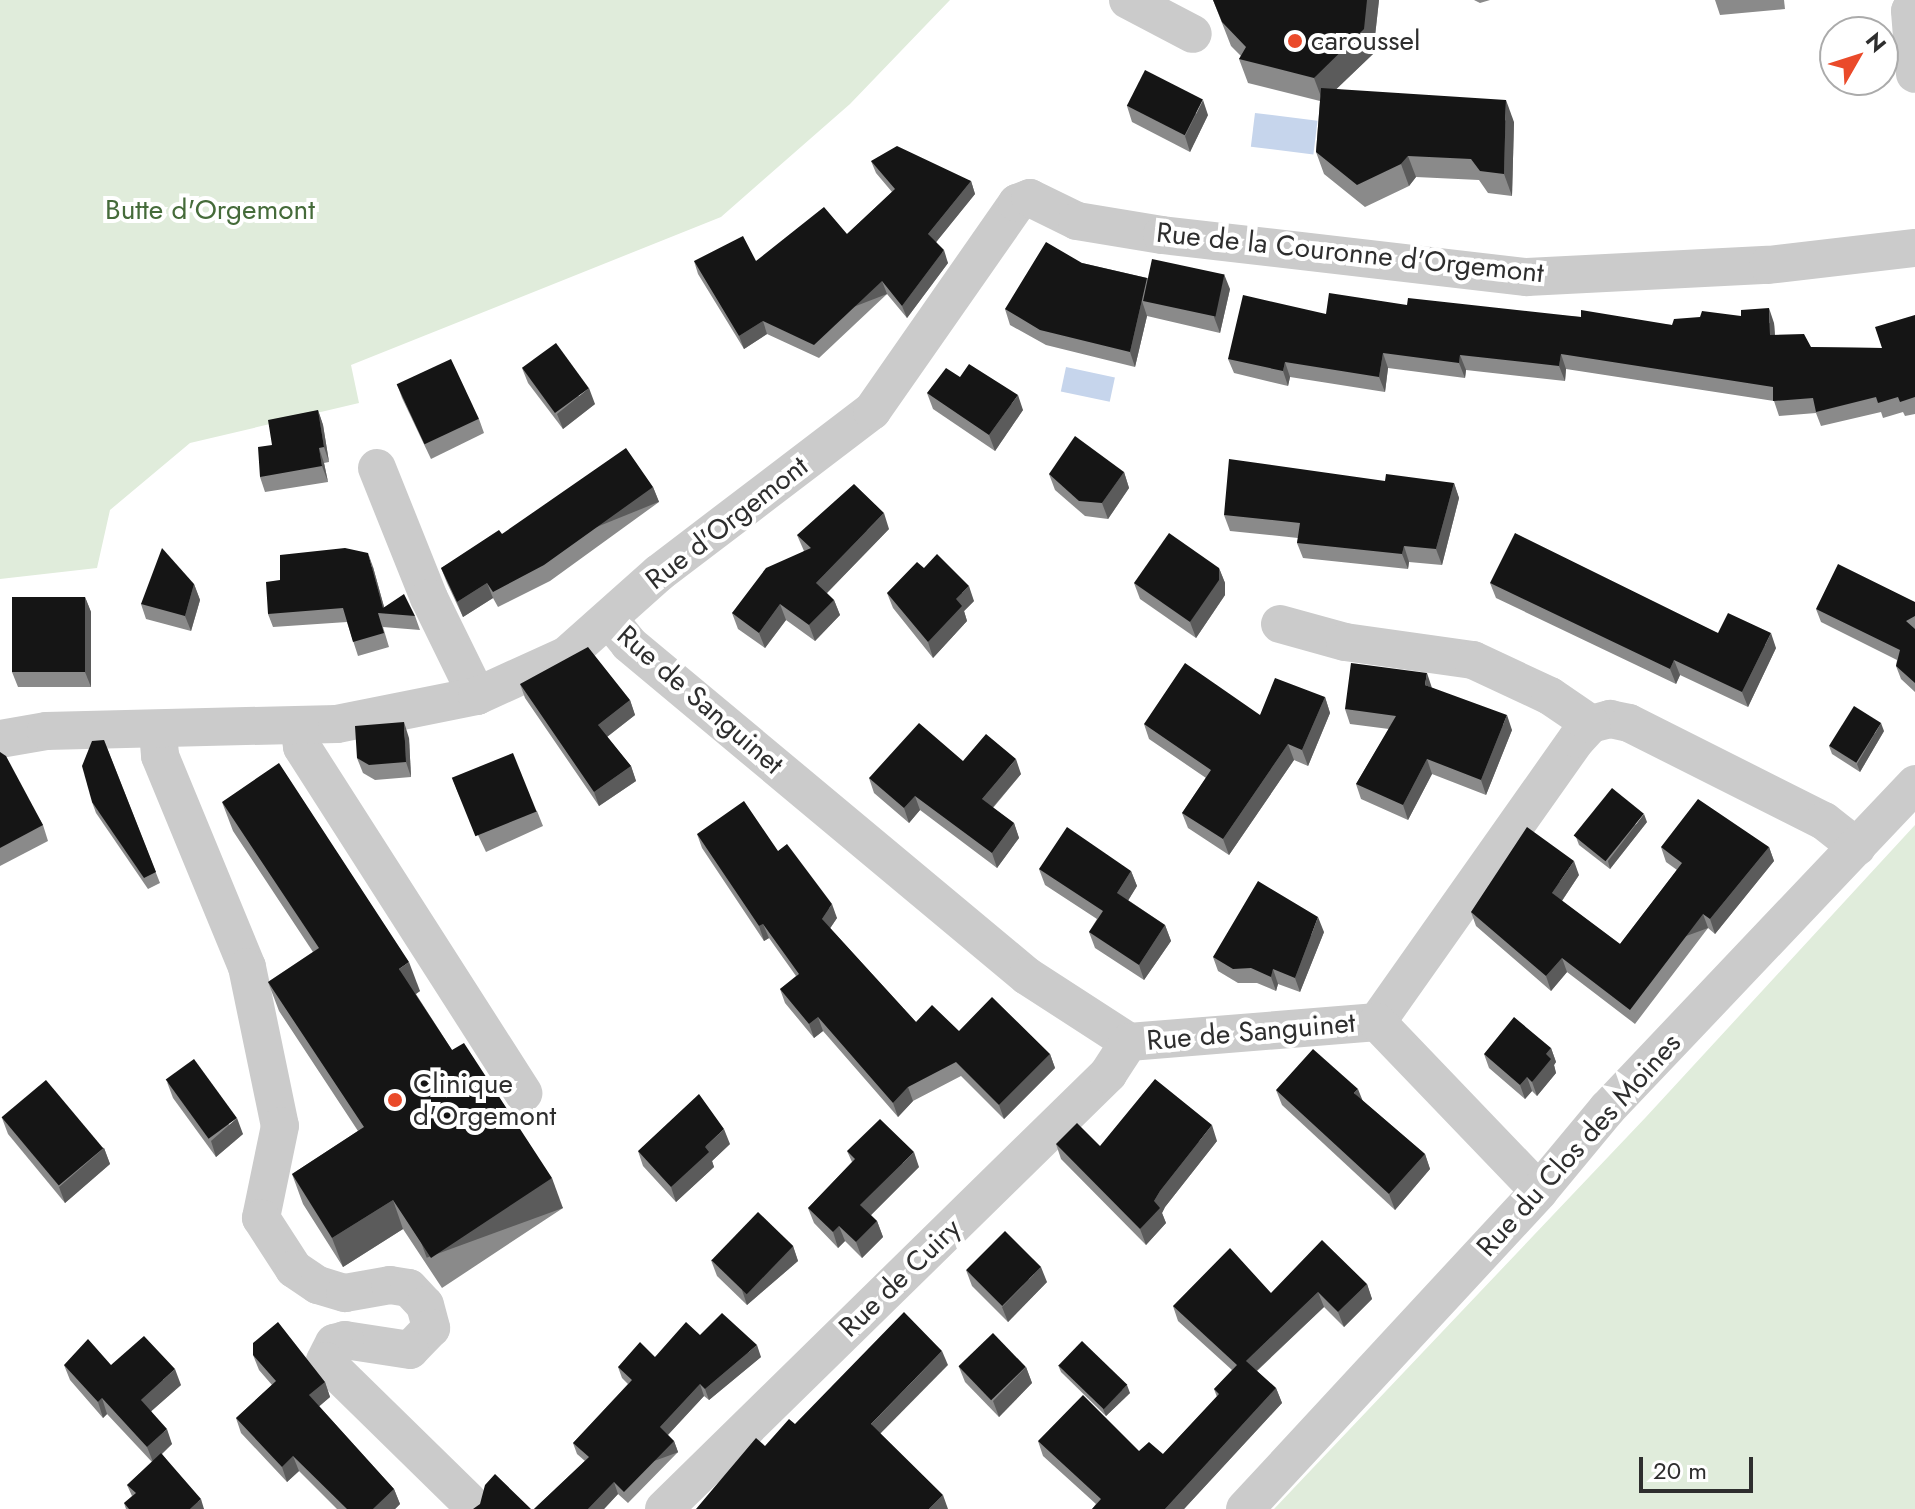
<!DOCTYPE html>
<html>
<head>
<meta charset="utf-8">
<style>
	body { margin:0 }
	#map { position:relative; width:1915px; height:1509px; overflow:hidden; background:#fff; font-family:Jost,sans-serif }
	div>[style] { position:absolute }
	.green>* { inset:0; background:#e0ecdb }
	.water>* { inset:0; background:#c6d5ec; transform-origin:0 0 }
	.minor>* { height:38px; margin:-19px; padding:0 19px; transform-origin:19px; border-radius:19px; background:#cbcbcb }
	.wall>* { inset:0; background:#8a8a8a }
	.shaded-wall>* { inset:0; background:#5b5b5b; transform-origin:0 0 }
	.building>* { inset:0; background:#151515; transform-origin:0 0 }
	.dots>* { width:22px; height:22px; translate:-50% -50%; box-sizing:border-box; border:4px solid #fff; border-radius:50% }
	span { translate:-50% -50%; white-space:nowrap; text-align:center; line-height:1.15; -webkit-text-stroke:8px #fff; paint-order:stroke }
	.poi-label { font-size:28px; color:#2e2e2e }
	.left { translate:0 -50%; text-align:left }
	.park-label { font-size:28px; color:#456b3a }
	.street-label { font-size:28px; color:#2e2e2e }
	.north { position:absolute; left:1819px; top:16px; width:80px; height:80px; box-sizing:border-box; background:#fff; border:2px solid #ababab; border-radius:50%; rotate:51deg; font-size:22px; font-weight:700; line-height:32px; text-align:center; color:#2e2e2e }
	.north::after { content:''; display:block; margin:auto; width:28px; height:36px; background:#ea4a2a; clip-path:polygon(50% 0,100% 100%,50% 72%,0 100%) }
	.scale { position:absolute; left:1639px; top:1457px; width:114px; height:36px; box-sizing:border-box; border:4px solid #2e2e2e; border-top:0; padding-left:10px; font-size:24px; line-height:28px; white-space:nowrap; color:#2e2e2e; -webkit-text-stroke:6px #fff; paint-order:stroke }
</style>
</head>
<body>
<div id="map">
	<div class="green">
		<div style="clip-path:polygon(0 0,950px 0,850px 104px,721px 217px,351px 365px,359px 403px,190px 443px,110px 510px,97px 568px,0 579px)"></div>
		<div style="clip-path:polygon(1915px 825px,1915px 1509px,1274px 1509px,1646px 1117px)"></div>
	</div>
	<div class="water">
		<div style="left:1255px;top:113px;width:63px;height:34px;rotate:7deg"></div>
		<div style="left:1066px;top:367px;width:50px;height:25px;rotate:12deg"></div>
	</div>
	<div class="minor">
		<div style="left:1128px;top:0;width:73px;rotate:27.6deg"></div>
		<div style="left:1915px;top:0;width:12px;rotate:114deg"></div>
		<div style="left:1910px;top:11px;width:63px;rotate:85.5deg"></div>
		<div style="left:377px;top:468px;width:140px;rotate:68.2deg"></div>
		<div style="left:429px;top:598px;width:109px;rotate:63.9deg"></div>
		<div style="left:609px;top:619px;width:32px;rotate:51deg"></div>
		<div style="left:629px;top:644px;width:518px;rotate:39.83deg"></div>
		<div style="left:1027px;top:976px;width:121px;rotate:32.9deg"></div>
		<div style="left:1129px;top:1042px;width:249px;rotate:-4.6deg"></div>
		<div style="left:1377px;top:1022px;width:347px;rotate:-54.8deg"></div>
		<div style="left:1577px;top:739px;width:21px;rotate:-47deg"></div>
		<div style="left:1591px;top:724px;width:20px;rotate:-15deg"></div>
		<div style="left:1610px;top:719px;width:19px;rotate:12deg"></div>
		<div style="left:1629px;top:723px;width:218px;rotate:26.7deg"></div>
		<div style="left:1824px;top:821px;width:42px;rotate:38.2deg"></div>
		<div style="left:1280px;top:624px;width:67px;rotate:15.5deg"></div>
		<div style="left:1345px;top:642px;width:129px;rotate:8deg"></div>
		<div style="left:1473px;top:660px;width:85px;rotate:25.1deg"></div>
		<div style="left:1550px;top:696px;width:50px;rotate:34.3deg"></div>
		<div style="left:299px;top:725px;width:22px;rotate:82deg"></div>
		<div style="left:302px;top:747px;width:411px;rotate:57.4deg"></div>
		<div style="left:158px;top:732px;width:24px;rotate:85deg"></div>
		<div style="left:160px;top:756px;width:228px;rotate:67.6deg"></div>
		<div style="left:247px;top:967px;width:162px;rotate:78.3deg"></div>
		<div style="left:280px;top:1126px;width:94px;rotate:101.7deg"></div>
		<div style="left:261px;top:1218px;width:61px;rotate:57.1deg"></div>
		<div style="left:294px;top:1269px;width:29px;rotate:34deg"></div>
		<div style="left:318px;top:1285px;width:28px;rotate:17deg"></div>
		<div style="left:345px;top:1293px;width:46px;rotate:-10.1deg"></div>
		<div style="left:390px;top:1285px;width:19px;rotate:9deg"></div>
		<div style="left:409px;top:1288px;width:23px;rotate:47deg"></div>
		<div style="left:425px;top:1305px;width:24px;rotate:75deg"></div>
		<div style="left:431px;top:1328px;width:30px;rotate:134deg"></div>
		<div style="left:410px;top:1350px;width:66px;rotate:-171.3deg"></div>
		<div style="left:345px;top:1340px;width:11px;rotate:165deg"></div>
		<div style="left:334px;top:1343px;width:20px;rotate:117deg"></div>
		<div style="left:325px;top:1361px;width:200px;rotate:44.4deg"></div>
		<div style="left:0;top:739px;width:47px;rotate:-9.9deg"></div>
		<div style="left:46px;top:731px;width:291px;rotate:-1.4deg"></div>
		<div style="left:337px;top:724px;width:143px;rotate:-11.3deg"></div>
		<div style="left:477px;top:696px;width:99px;rotate:-24.5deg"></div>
		<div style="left:567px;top:655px;width:123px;rotate:-41.7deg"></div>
		<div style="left:659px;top:573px;width:268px;rotate:-37.3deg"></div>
		<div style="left:872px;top:411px;width:254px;rotate:-55.1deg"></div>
		<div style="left:1017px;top:203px;width:14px;rotate:-21deg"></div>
		<div style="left:1030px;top:198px;width:52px;rotate:26.1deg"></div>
		<div style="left:1077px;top:221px;width:86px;rotate:9.4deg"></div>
		<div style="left:1162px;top:235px;width:367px;rotate:6.6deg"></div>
		<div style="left:1527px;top:277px;width:241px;rotate:-2.9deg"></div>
		<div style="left:1768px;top:265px;width:148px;rotate:-6.6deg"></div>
		<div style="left:1377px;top:1022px;width:234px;rotate:46.2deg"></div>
		<div style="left:664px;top:1509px;width:622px;rotate:-44.41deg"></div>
		<div style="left:1108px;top:1074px;width:38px;rotate:-57deg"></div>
		<div style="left:1245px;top:1509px;width:433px;rotate:-47.2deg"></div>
		<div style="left:1539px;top:1191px;width:107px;rotate:-50.3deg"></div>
		<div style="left:1607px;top:1109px;width:448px;rotate:-46.5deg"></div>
	</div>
	<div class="wall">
		<div style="clip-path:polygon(1213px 0,1379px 0,1373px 54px,1336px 89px,1514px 122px,1512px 196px,1488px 193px,1479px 180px,1416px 177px,1409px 186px,1365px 207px,1324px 174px,1316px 152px,1320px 101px,1248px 83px,1239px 59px,1241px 56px,1231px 46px)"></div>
		<div style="clip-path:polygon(1474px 0,1490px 0,1480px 3px)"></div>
		<div style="clip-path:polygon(1715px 0,1784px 0,1785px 9px,1720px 15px)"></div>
		<div style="clip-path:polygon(1127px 106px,1208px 115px,1190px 152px,1132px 122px)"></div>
		<div style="clip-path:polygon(871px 161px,971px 181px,975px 194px,936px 242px,948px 263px,907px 318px,887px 294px,819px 358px,767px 334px,744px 349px,698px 274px,694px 261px,756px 261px,847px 234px,892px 192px,876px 173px)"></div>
		<div style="clip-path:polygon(1082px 263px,1147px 278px,1230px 289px,1220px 333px,1147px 316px,1135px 367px,1046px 345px,1010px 325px,1005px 309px)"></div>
		<div style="clip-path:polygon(1407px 305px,1581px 317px,1672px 325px,1774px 323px,1775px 335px,1811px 347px,1882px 348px,1915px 315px,1915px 414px,1905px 416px,1903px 412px,1883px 418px,1881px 412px,1821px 426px,1816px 413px,1779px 416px,1774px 401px,1566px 369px,1565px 381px,1466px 370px,1465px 378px,1388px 368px,1385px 392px,1290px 377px,1288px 386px,1234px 373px,1228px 359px,1326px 314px)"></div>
		<div style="clip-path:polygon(522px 368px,595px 404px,563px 429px,528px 383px)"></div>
		<div style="clip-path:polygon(960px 377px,1023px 410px,995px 451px,933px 409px,927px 393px)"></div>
		<div style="clip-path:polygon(397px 384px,479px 419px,484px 433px,431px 459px,402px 398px)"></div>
		<div style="clip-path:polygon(318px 410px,323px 425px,329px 462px,324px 463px,328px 482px,265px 492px,260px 477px,272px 445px)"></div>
		<div style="clip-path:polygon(1124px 472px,1129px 488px,1108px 519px,1085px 516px,1055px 490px,1049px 474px)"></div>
		<div style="clip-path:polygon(1385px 481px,1454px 483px,1459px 498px,1442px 565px,1409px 562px,1408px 569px,1303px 558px,1297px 543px,1298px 538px,1230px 531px,1224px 515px)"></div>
		<div style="clip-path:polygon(653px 487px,659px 502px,550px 581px,498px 607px,493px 598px,463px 617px,447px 583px,441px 568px,502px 534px)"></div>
		<div style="clip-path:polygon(889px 529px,827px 593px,834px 600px,840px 615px,815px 641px,786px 620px,765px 648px,738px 629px,732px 613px,804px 551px,797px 535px)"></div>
		<div style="clip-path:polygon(373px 567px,384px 607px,415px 616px,420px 630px,383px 627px,389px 647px,358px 656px,347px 622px,273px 627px,268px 614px)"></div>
		<div style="clip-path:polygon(924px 568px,974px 601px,964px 611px,967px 621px,933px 658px,893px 608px,887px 593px)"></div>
		<div style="clip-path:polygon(1219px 568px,1225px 583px,1225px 595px,1196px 638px,1140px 599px,1134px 583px)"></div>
		<div style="clip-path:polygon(1490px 583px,1718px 633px,1776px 648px,1748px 707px,1680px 675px,1676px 684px,1496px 598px)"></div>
		<div style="clip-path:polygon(194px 584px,200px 600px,191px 631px,146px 619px,141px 604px)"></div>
		<div style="clip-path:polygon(85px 597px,91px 612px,91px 687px,18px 687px,12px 672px)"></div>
		<div style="clip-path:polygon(1915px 602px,1915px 692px,1901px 679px,1896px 666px,1897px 660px,1821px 622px,1816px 609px)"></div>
		<div style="clip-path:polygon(520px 684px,630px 700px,635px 715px,607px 737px,631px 766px,636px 781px,599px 806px,525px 698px)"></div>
		<div style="clip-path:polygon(1432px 688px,1512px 730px,1486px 795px,1432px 774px,1408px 820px,1361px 799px,1356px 784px,1389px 729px,1350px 724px,1345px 709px)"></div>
		<div style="clip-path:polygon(1325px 697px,1330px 713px,1308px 766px,1294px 760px,1229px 855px,1188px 828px,1182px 813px,1206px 778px,1149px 739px,1144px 724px,1260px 715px)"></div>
		<div style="clip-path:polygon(1884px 731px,1860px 772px,1832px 754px,1829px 746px)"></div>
		<div style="clip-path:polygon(409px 738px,411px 777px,375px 780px,363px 773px,357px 758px)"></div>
		<div style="clip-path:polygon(104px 740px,160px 883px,148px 889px,96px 813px,92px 802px)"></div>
		<div style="clip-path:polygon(0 752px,43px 825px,48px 841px,0 866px)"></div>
		<div style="clip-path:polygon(963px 761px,1021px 774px,993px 808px,1014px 823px,1019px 838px,997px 868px,920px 810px,909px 823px,874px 793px,869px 778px)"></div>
		<div style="clip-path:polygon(453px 780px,537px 811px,543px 826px,486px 852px,459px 795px)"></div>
		<div style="clip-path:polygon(222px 802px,420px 991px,416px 994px,452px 1050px,563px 1208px,442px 1288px,403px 1229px,343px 1267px,303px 1204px,292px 1174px,358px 1131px,279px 1011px,268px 982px,313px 952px,233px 831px)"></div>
		<div style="clip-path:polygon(1647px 822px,1610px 869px,1579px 845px,1576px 837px)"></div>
		<div style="clip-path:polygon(697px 834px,778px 851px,837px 918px,830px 928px,916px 1022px,1050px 1054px,1055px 1068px,1004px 1119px,961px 1076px,913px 1101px,898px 1117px,823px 1031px,814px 1038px,785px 1003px,780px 989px,796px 976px,769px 938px,764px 941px,702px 848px)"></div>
		<div style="clip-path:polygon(1661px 847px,1769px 847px,1774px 861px,1715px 934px,1708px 928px,1635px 1024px,1567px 972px,1551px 991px,1476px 926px,1471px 912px,1579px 875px,1562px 901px,1620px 944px,1677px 870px,1666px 862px)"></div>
		<div style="clip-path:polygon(1039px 869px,1131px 871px,1137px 886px,1128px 900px,1165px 925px,1171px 941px,1144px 980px,1095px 948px,1089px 932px,1097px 919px,1045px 885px)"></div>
		<div style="clip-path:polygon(1324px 932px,1300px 992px,1278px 984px,1276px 991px,1257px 983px,1238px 983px,1218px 971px,1213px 957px)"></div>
		<div style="clip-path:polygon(1551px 1048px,1556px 1062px,1554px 1065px,1556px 1073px,1537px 1096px,1532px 1091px,1525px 1099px,1489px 1068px,1484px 1054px)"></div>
		<div style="clip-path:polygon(167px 1082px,243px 1134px,216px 1157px,173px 1098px)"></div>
		<div style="clip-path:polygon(1276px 1090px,1362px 1100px,1425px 1154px,1430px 1169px,1395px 1210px,1282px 1105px)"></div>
		<div style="clip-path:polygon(2px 1118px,104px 1148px,110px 1164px,65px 1203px,8px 1134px)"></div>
		<div style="clip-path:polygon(1217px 1141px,1165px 1207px,1162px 1213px,1166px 1223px,1146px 1245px,1061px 1159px,1056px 1144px,1100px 1146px)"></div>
		<div style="clip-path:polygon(730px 1144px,712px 1161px,714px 1167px,676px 1202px,643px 1166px,638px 1151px)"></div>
		<div style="clip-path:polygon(847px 1151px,919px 1167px,871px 1215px,877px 1221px,883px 1237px,862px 1258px,845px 1241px,838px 1248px,814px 1223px,808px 1208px,852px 1162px)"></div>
		<div style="clip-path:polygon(793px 1246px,798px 1261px,747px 1305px,717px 1276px,711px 1260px)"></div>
		<div style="clip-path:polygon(966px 1270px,1047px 1282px,1008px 1322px,972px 1286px)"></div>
		<div style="clip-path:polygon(1367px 1284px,1372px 1299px,1344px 1327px,1324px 1307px,1257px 1371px,1276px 1388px,1282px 1403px,1184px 1509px,1092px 1509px,1096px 1504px,1043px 1456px,1038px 1441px,1163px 1454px,1217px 1397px,1214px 1389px,1232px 1370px,1178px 1321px,1173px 1306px,1271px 1293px)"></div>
		<div style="clip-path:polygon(700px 1335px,761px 1357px,709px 1400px,704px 1396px,668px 1435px,674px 1441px,678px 1452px,628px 1503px,618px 1494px,604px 1509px,534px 1509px,585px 1461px,577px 1454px,573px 1443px,628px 1384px,622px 1378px,618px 1367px,655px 1357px)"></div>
		<div style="clip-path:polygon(253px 1355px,325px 1382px,330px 1397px,319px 1406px,394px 1489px,400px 1504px,395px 1509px,337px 1509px,299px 1471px,287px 1482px,241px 1433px,236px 1418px,272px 1385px,259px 1370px)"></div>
		<div style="clip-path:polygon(64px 1365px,111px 1365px,181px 1385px,151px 1411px,172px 1444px,162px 1454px,204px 1509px,126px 1509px,124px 1503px,132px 1496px,127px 1485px,152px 1462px,107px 1414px,103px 1418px,70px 1380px)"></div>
		<div style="clip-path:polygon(1058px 1365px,1130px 1393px,1106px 1416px,1061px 1372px)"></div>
		<div style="clip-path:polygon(959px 1367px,1026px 1367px,1032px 1383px,999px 1417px,965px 1382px)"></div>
	</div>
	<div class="shaded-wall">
		<div style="clip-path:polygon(1367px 0,1379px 0,1373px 54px,1323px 102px,1314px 78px)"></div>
		<div style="clip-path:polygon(1203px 100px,1208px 115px,1190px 152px,1185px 136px)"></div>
		<div style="clip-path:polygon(1506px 100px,1514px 122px,1512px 196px,1504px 174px)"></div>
		<div style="clip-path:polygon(1408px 156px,1416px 177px,1409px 186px,1401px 164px)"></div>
		<div style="clip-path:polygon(971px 181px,975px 194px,933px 246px,928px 234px)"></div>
		<div style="clip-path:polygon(944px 250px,948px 263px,907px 318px,902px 306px)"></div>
		<div style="clip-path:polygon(1224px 274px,1230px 289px,1220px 333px,1214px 317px)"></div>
		<div style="clip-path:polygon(1147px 278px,1142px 301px,1147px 316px,1135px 367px,1130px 352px)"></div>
		<div style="left:882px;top:281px;width:14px;height:93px;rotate:69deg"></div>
		<div style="clip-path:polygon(1769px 308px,1774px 323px,1776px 350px,1770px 335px)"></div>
		<div style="clip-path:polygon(763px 321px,767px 334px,744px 349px,739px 336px)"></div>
		<div style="clip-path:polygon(1383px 353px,1388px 368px,1385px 392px,1379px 377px)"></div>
		<div style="clip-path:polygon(1561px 354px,1566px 369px,1565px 381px,1559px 366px)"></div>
		<div style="clip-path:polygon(1460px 355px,1466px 370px,1465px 378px,1459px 363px)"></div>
		<div style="clip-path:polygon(1285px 362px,1290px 377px,1288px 386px,1283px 371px)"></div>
		<div style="clip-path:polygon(589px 388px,595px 404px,563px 429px,557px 414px)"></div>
		<div style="clip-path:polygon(1018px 395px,1023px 410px,995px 451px,989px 435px)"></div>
		<div style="clip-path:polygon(318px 410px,323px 425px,329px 462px,324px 447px)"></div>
		<div style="clip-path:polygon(319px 448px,324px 463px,328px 482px,322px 466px)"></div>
		<div style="clip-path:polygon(1124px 472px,1129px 488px,1108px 519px,1102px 503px)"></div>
		<div style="clip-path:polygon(1454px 483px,1459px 498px,1442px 565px,1436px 549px)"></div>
		<div style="left:653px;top:487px;width:16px;height:134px;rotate:68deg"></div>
		<div style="clip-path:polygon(884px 513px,889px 529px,821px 599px,816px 583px)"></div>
		<div style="clip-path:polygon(1404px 546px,1409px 562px,1408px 569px,1402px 554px)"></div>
		<div style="clip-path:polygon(368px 553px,373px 567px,386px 614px,383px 608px)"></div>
		<div style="clip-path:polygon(1219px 568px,1225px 583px,1225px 595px,1196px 638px,1190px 622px)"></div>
		<div style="clip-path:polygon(487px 583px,493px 598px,463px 617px,457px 602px)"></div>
		<div style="clip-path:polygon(194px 584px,200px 600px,191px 631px,185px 616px)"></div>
		<div style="clip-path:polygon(969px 586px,974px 601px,964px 611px,967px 621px,933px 658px,928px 642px,956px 599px)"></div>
		<div style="clip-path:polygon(85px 597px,91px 612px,91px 687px,85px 672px)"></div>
		<div style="clip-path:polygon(834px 600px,840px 615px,815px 641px,809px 625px)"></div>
		<div style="clip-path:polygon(780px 604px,786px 620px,765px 648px,759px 633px)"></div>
		<div style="clip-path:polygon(1771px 633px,1776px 648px,1748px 707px,1742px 692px)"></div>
		<div style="clip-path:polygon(1674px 660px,1680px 675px,1676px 684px,1670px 669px)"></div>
		<div style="clip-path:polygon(1427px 673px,1432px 688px,1425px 685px)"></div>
		<div style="clip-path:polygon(1325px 697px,1330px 713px,1308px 766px,1302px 750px)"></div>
		<div style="clip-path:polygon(630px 700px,635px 715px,603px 740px,598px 725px)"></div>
		<div style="clip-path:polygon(1507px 715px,1512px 730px,1486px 795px,1481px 780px)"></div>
		<div style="clip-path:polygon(404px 722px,409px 738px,411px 777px,406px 762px)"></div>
		<div style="clip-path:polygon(1881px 723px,1884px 731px,1860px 772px,1857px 764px)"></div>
		<div style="clip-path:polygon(1288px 744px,1294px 760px,1229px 855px,1223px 839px)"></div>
		<div style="clip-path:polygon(1016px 759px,1021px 774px,987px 814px,982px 799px)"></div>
		<div style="clip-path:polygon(1427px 759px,1432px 774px,1408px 820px,1403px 805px)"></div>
		<div style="clip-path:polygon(631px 766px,636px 781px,599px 806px,594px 792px)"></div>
		<div style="clip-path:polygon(915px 796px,920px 810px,909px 823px,904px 808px)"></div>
		<div style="clip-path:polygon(1644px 814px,1647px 822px,1610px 869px,1608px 861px)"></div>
		<div style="clip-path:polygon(1014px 823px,1019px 838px,997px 868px,992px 853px)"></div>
		<div style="clip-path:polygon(1769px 847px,1774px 861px,1715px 934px,1710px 919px)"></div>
		<div style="clip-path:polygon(1574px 861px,1579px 875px,1557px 908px,1552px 893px)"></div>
		<div style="clip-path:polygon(1131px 871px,1137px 886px,1123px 909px,1117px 893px)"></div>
		<div style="clip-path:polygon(832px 904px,837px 918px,827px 933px,822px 919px)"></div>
		<div style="left:1703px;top:914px;width:15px;height:121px;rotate:70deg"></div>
		<div style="clip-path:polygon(1318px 917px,1324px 932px,1300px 992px,1295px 978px)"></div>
		<div style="clip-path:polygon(763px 924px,769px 938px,764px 941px,759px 926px)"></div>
		<div style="clip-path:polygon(1165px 925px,1171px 941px,1144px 980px,1139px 965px)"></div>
		<div style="clip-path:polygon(1562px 958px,1567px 972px,1551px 991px,1546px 976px)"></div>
		<div style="clip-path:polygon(409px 962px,420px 991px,410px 998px,399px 969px)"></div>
		<div style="clip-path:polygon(1273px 969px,1278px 984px,1276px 991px,1271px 977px)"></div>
		<div style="clip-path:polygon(818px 1017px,823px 1031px,814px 1038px,809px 1024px)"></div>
		<div style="clip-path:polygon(1551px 1048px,1556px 1062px,1554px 1065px,1556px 1073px,1537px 1096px,1532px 1082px,1546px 1054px)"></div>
		<div style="clip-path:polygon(1050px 1054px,1055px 1068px,1004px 1119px,999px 1105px)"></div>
		<div style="clip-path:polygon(1527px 1077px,1532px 1091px,1525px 1099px,1520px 1085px)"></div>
		<div style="clip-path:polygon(908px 1087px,913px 1101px,898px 1117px,893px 1103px)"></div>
		<div style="clip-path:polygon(1358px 1089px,1364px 1104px,1354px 1093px)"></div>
		<div style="clip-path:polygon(237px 1118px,243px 1134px,216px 1157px,211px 1141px)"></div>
		<div style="clip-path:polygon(1212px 1125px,1217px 1141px,1165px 1207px,1162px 1213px,1166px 1223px,1146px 1245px,1140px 1229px,1154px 1201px,1160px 1191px)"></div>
		<div style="clip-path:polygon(724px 1129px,730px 1144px,712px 1161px,714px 1167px,676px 1202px,671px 1187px,705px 1147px)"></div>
		<div style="clip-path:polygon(104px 1148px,110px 1164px,65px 1203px,59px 1187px)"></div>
		<div style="clip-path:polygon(914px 1152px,919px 1167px,866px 1220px,860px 1205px)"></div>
		<div style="clip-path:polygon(1425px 1154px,1430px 1169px,1395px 1210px,1389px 1194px)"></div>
		<div style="left:552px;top:1178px;width:32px;height:145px;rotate:70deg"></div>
		<div style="clip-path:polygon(393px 1200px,403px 1229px,343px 1267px,332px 1238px)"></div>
		<div style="clip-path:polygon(877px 1221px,883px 1237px,862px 1258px,856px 1242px)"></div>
		<div style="clip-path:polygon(839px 1226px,845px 1241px,838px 1248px,833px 1232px)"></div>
		<div style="clip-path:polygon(793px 1246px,798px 1261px,747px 1305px,742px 1290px)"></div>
		<div style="clip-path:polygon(1041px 1267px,1047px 1282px,1008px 1322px,1002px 1307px)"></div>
		<div style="clip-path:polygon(1367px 1284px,1372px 1299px,1344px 1327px,1338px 1312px)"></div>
		<div style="clip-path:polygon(1318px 1292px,1324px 1307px,1251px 1376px,1246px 1361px)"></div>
		<div style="clip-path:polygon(757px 1345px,761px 1357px,709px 1400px,705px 1389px)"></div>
		<div style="clip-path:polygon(942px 1351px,948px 1365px,876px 1438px,871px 1424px)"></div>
		<div style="clip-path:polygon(1026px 1367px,1032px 1383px,999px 1417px,993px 1401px)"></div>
		<div style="clip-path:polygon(175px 1369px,181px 1385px,147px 1415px,141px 1400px)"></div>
		<div style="clip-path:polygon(325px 1382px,330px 1397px,315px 1410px,309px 1395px)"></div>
		<div style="clip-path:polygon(700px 1384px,704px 1396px,664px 1439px,660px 1427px)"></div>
		<div style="clip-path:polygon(1127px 1385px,1130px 1393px,1106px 1416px,1103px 1409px)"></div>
		<div style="clip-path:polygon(1276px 1388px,1282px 1403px,1184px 1509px,1165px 1509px)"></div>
		<div style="clip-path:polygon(102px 1398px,107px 1414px,103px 1418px,98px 1402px)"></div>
		<div style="clip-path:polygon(167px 1429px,172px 1444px,153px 1462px,147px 1447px)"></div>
		<div style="left:674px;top:1441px;width:12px;height:71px;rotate:70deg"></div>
		<div style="clip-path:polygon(293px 1456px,299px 1471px,287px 1482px,282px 1467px)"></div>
		<div style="clip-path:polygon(614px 1482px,618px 1494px,604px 1509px,588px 1509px)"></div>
		<div style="clip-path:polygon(394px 1489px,400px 1504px,395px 1509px,373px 1509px)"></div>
		<div style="clip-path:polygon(943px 1495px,948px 1509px,929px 1509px)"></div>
		<div style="clip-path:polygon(201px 1499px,204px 1509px,190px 1509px)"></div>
	</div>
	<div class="building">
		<div style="clip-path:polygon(1213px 0,1367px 0,1364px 29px,1314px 78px,1239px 59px,1246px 47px,1222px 22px)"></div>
		<div style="left:1145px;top:70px;width:65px;height:40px;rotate:27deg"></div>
		<div style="clip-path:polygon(1321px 88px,1506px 100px,1504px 174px,1480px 171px,1471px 159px,1408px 156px,1401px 164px,1357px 185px,1316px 152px)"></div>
		<div style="clip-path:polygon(897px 146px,971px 181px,928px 234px,944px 250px,902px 306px,882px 281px,814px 345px,763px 321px,739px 336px,694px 261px,743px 236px,756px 261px,824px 207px,847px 234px,895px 189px,871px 161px)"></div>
		<div style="clip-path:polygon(1046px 242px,1082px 263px,1147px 278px,1130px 352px,1040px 330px,1005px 309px)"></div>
		<div style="left:1152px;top:259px;width:74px;height:43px;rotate:12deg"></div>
		<div style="clip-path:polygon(1329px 293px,1407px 305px,1408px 298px,1581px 317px,1581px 310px,1672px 325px,1674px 319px,1700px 317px,1702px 311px,1741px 316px,1741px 310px,1769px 308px,1770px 335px,1804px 334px,1811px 347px,1882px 348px,1875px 327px,1915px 315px,1915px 397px,1900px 402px,1898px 397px,1878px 403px,1876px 397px,1816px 412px,1813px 398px,1773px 401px,1773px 387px,1561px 354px,1559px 366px,1460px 355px,1459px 363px,1383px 353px,1379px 377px,1285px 362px,1283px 371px,1228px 359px,1243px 295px,1326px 314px)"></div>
		<div style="left:556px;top:343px;width:56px;height:42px;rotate:54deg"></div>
		<div style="left:451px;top:359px;width:66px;height:60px;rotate:65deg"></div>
		<div style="clip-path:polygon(969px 364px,1018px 395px,989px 435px,927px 393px,946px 368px,960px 377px)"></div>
		<div style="clip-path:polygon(318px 410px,324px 447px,319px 448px,322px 466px,260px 477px,258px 447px,272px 445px,268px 420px)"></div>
		<div style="clip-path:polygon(1075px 436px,1124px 472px,1102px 503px,1079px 501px,1049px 474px)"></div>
		<div style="clip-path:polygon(626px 448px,653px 487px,544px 565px,493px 592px,487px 583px,457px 602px,441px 568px,499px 530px,502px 534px)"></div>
		<div style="clip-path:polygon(1229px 459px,1385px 481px,1386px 474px,1454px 483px,1436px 549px,1404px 546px,1402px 554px,1297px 543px,1300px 523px,1224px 515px)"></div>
		<div style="clip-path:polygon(854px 484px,884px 513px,816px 583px,834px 600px,809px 625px,780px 604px,759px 633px,732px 613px,766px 568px,811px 548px,797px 535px)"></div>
		<div style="clip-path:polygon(1169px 533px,1219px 568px,1219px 580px,1190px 622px,1134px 583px)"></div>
		<div style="clip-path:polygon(1515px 533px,1718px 633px,1728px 613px,1771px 633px,1742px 692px,1674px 660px,1670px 669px,1490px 583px)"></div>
		<div style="clip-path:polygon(162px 548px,194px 584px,185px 616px,141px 604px)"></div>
		<div style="clip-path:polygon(345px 548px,368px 553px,383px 608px,404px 594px,415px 616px,378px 613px,384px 633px,353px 642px,343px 608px,268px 614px,266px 582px,280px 580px,280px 555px)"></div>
		<div style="clip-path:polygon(937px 554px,969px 586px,956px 599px,962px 606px,928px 642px,887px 593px,917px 562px,924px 568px)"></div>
		<div style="clip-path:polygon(1838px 564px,1915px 602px,1915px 616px,1906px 621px,1915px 629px,1915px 683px,1896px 666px,1900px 650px,1816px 609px)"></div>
		<div style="left:12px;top:597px;width:73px;height:75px"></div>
		<div style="clip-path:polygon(588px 647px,630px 700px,598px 725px,631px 766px,594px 792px,520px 684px)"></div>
		<div style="clip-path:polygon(1185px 663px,1260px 715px,1275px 678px,1325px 697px,1302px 750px,1288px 744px,1223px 839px,1182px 813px,1211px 770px,1144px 724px)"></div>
		<div style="clip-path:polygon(1351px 663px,1427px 673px,1425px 685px,1507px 715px,1481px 780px,1427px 759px,1403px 805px,1356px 784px,1396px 716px,1345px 709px)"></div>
		<div style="left:1854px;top:706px;width:32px;height:47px;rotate:32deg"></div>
		<div style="clip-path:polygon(404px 722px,406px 762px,369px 765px,357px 758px,355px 726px)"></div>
		<div style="clip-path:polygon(919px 723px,963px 761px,986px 734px,1016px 759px,982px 799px,1014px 823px,992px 853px,915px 796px,904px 808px,869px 778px)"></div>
		<div style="clip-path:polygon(104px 740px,156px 872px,144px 878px,92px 802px,82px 766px,92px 741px)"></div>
		<div style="clip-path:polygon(0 752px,6px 756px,43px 825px,0 848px)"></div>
		<div style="left:513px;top:753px;width:63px;height:66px;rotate:68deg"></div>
		<div style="clip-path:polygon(279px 763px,409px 962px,399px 969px,452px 1050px,464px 1043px,552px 1178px,431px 1258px,393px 1200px,332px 1238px,292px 1174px,364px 1127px,268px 982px,319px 948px,222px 802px)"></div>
		<div style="left:1612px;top:788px;width:41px;height:61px;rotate:39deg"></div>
		<div style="clip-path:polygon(1698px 799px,1769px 847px,1710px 919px,1703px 914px,1630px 1010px,1562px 958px,1546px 976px,1471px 912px,1527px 827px,1574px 861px,1552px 893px,1620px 944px,1682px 863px,1661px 847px)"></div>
		<div style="clip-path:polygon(744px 801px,778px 851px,787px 844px,832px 904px,822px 919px,916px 1022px,932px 1005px,959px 1031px,992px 997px,1050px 1054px,999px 1105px,956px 1062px,908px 1087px,893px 1103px,818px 1017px,809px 1024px,780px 989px,799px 974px,763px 924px,759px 926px,697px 834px)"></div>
		<div style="clip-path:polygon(1067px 827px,1131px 871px,1117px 893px,1165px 925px,1139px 965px,1089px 932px,1103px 911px,1039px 869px)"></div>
		<div style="clip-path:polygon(1258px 881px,1318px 917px,1295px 978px,1273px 969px,1271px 977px,1251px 968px,1233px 969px,1213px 957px)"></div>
		<div style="clip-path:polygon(1514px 1017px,1551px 1048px,1546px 1054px,1551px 1059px,1532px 1082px,1527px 1077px,1520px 1085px,1484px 1054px)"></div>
		<div style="clip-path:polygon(1313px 1049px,1358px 1089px,1354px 1093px,1425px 1154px,1389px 1194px,1276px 1090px)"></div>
		<div style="left:194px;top:1059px;width:73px;height:35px;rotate:54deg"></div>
		<div style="clip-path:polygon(1155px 1079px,1212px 1125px,1160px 1191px,1154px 1201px,1160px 1208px,1140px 1229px,1056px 1144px,1077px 1123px,1100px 1146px)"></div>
		<div style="left:46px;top:1080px;width:89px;height:58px;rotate:50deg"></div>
		<div style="clip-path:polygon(699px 1094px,724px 1129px,705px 1147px,709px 1152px,671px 1187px,638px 1151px)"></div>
		<div style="clip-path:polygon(880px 1119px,914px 1152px,860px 1205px,877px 1221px,856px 1242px,839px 1226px,833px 1232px,808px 1208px,855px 1159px,847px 1151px)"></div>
		<div style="left:758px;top:1212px;width:49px;height:67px;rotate:44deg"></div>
		<div style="left:1005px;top:1231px;width:51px;height:55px;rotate:45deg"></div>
		<div style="clip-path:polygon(1322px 1240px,1367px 1284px,1338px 1312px,1318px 1292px,1246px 1361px,1276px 1388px,1165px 1509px,1092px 1509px,1101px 1499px,1038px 1441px,1083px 1395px,1139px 1451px,1149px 1442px,1163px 1454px,1219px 1394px,1214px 1389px,1237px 1365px,1173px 1306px,1230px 1248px,1271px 1293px)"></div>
		<div style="clip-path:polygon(904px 1312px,942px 1351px,871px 1424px,943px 1495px,929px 1509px,696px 1509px,756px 1438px,765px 1446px,789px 1419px,795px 1424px)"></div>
		<div style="clip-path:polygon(722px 1313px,757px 1345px,705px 1389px,700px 1384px,660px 1427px,674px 1441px,624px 1492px,614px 1482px,588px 1509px,534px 1509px,589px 1457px,573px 1443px,632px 1380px,618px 1367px,640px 1342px,655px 1357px,686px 1322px,700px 1335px)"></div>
		<div style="clip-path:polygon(278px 1322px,325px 1382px,309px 1395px,394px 1489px,373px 1509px,347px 1509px,293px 1456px,282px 1467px,236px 1418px,276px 1381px,253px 1355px,253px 1343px)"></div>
		<div style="left:993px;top:1333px;width:47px;height:48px;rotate:46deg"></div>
		<div style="clip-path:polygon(144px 1336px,175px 1369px,141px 1400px,167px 1429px,147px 1447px,102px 1398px,98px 1402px,64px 1365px,88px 1339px,111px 1365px)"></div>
		<div style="left:1082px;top:1341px;width:63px;height:34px;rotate:44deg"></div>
		<div style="clip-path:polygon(161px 1453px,201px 1499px,190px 1509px,129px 1509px,124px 1503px,136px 1493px,127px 1485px)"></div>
		<div style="clip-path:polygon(495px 1474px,531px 1509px,473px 1509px,480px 1504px,485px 1485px)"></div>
	</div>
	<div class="dots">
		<div style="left:1295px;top:41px;background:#ea4a2a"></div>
		<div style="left:395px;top:1100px;background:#ea4a2a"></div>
	</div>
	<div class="poi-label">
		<span class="left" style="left:1311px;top:41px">caroussel</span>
		<span class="left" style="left:413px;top:1100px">Clinique<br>d'Orgemont</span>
	</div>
	<div class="park-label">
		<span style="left:210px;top:210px">Butte d'Orgemont</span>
	</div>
	<div class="street-label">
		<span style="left:1350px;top:253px;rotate:6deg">Rue de la Couronne d'Orgemont</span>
		<span style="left:727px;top:523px;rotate:-38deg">Rue d'Orgemont</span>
		<span style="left:700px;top:700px;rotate:41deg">Rue de Sanguinet</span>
		<span style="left:1251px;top:1032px;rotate:-5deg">Rue de Sanguinet</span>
		<span style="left:1579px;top:1145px;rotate:-48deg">Rue du Clos des Moines</span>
		<span style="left:900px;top:1278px;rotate:-44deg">Rue de Cuiry</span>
	</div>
	<div class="north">N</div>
	<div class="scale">20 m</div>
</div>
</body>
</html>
